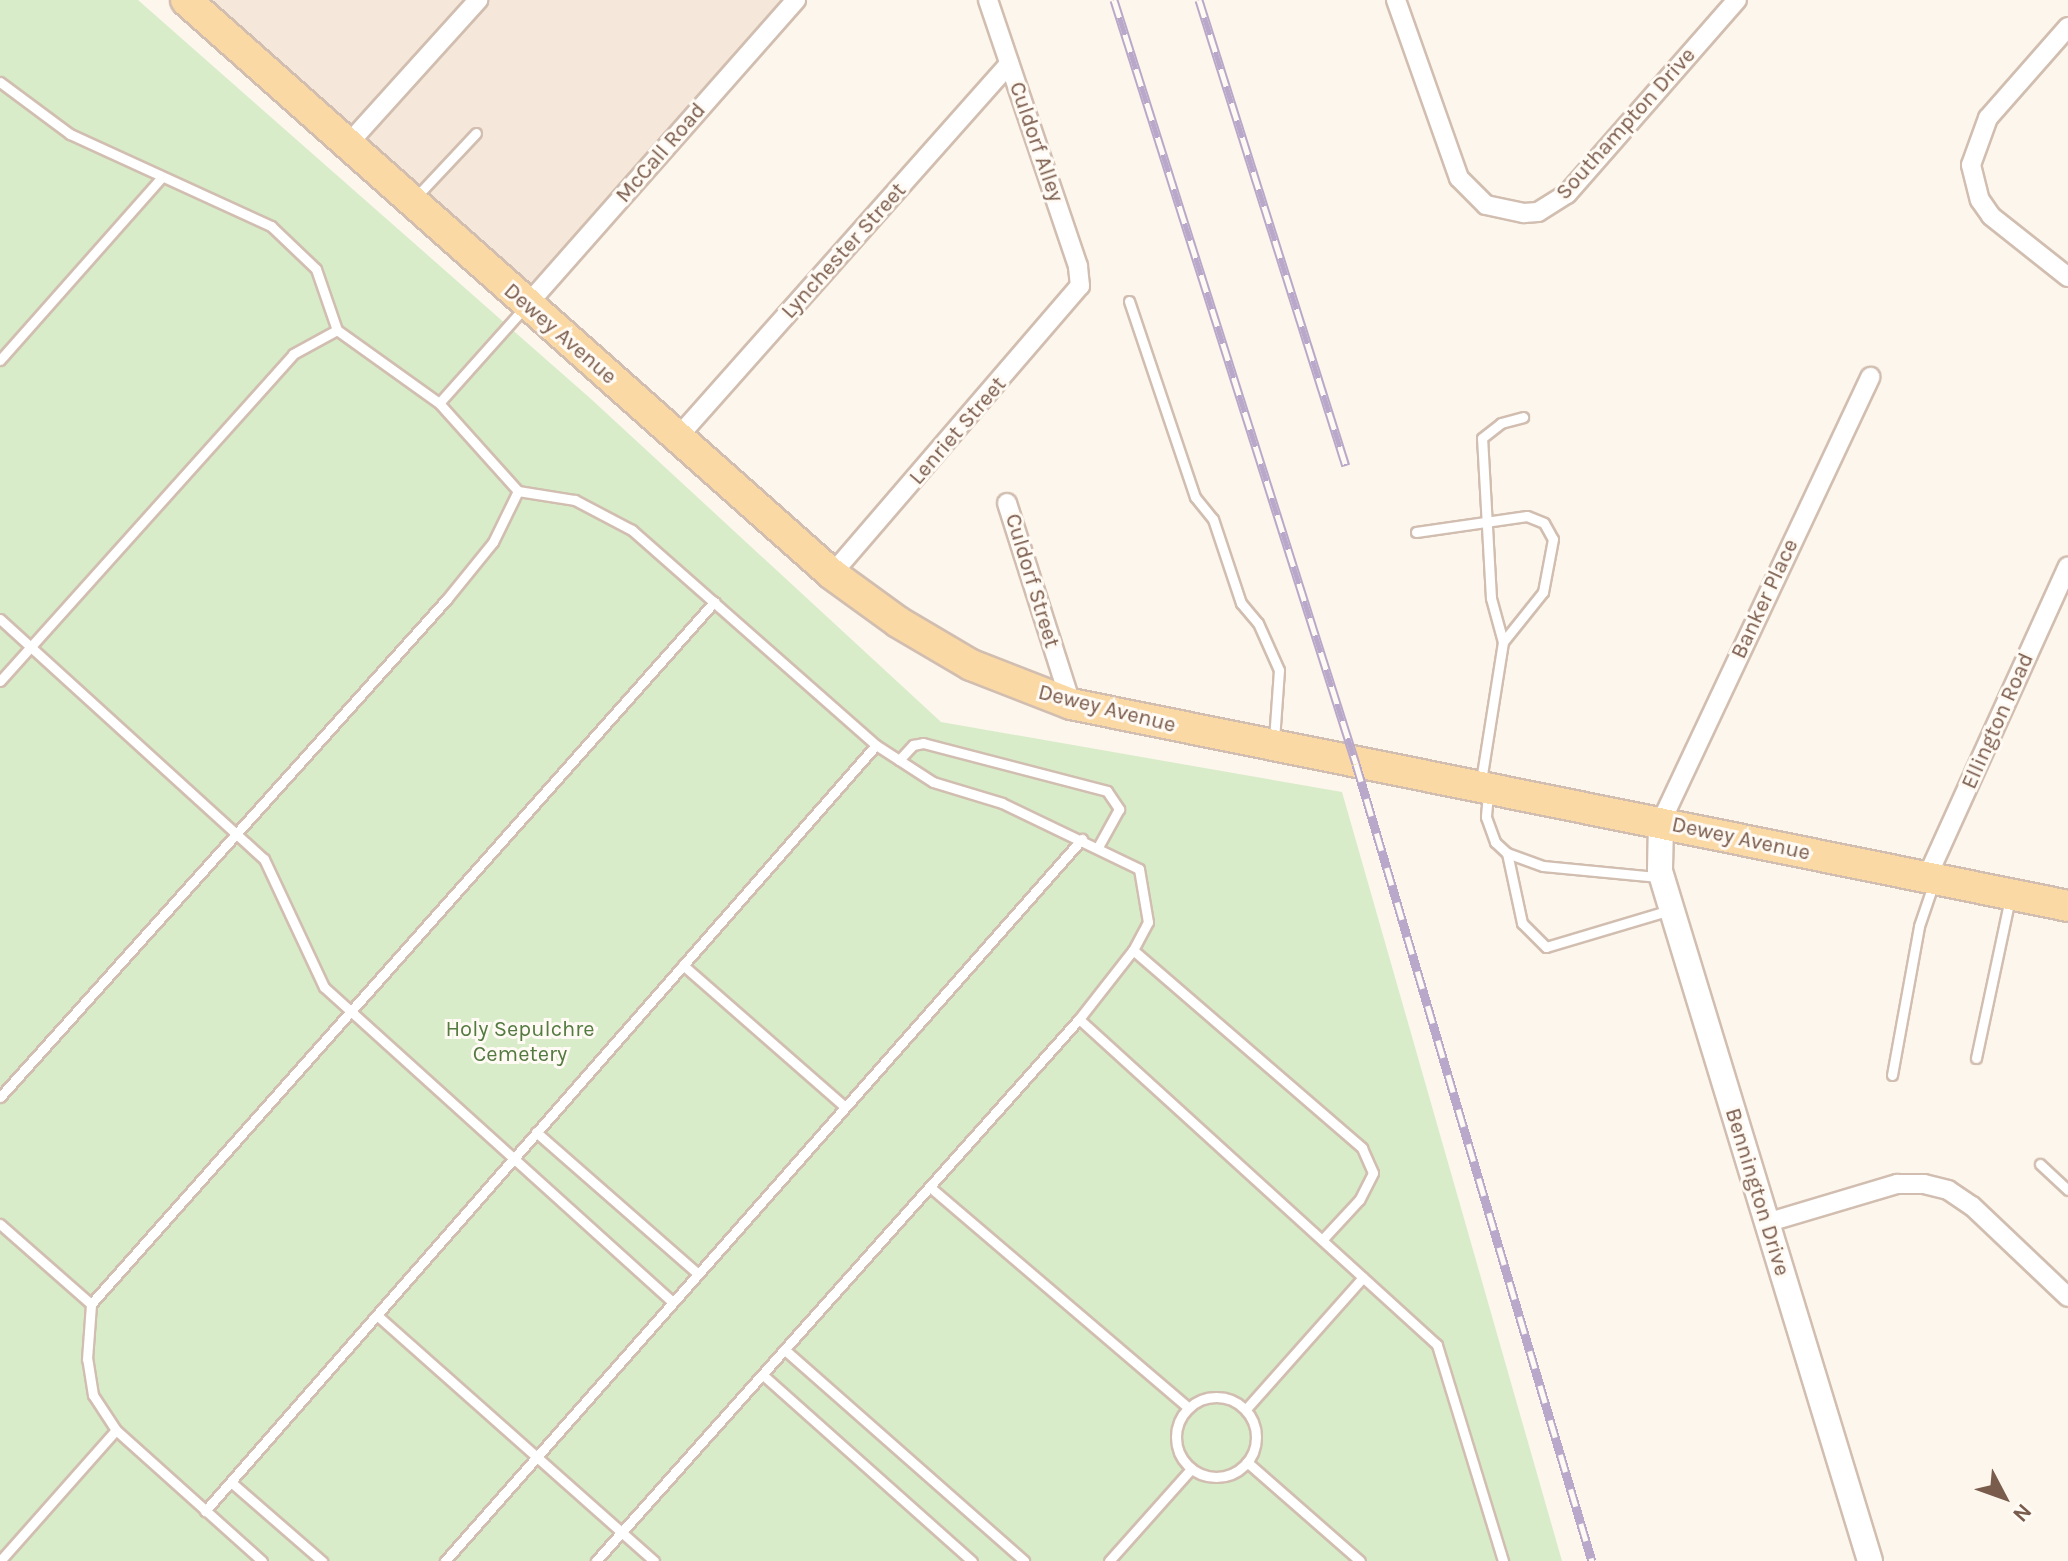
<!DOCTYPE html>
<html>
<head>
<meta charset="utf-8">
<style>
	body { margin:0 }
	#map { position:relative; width:2068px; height:1561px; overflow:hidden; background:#fdf6ec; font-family:Karla,sans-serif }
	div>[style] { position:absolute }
	.residential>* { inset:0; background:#f5e8da }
	.green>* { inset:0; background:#d8ecc9 }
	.roads { filter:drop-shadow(2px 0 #d1beb0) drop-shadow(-2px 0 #d1beb0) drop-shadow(0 2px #d1beb0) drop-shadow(0 -2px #d1beb0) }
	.service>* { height:9px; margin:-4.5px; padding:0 4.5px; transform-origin:4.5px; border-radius:4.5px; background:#fff }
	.service>.ring { margin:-4.5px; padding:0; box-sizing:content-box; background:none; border:9px solid #fff; border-radius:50% }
	.minor>* { height:18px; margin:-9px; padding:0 9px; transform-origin:9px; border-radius:9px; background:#fff }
	.tertiary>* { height:24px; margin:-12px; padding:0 12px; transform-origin:12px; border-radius:12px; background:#fff }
	.primary>* { height:30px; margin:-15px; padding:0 15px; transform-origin:15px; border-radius:15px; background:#fbd9a5 }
	.rail>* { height:9px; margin-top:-4.5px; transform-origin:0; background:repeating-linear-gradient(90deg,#fffaf3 0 18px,#b9a8c9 0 36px); box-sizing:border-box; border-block:2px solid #b9a8c9 }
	span { translate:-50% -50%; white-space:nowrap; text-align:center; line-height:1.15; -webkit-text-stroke:6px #fffaf3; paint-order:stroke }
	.street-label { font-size:22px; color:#7a5c4d }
	.park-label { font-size:22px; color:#537a41 }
	.north { position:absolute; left:1964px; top:1457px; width:80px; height:80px; -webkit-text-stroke:6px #fffaf3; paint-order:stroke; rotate:131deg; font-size:22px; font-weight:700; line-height:32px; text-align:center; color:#7a5c4d }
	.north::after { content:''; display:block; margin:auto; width:28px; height:36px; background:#7a5c4d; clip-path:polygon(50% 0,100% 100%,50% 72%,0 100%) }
</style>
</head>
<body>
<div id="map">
	<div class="residential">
		<div style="clip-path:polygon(185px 0,792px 0,522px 300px)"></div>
	</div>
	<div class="green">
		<div style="clip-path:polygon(0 0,138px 0,591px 399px,941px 722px,1342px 792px,1562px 1561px,0 1561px)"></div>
	</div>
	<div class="roads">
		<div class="service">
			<div style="left:0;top:82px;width:87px;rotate:36.6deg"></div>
			<div style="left:70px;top:134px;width:221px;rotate:24.6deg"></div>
			<div style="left:271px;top:226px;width:62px;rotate:43.7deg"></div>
			<div style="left:316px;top:269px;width:65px;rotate:71deg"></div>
			<div style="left:415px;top:198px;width:89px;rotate:-46.8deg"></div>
			<div style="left:1129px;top:301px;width:207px;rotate:71.4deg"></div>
			<div style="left:1195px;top:497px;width:28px;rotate:51deg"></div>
			<div style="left:1213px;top:519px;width:89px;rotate:71.6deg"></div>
			<div style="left:1241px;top:603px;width:26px;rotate:50deg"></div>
			<div style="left:1258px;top:623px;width:51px;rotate:65.9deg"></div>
			<div style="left:1279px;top:670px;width:70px;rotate:94.1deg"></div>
			<div style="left:524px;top:308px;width:127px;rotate:131.8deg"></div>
			<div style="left:439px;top:403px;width:118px;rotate:48.1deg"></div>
			<div style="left:518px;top:491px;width:58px;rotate:9deg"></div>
			<div style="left:575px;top:500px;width:64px;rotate:27.8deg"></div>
			<div style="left:632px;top:530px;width:325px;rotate:41.4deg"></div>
			<div style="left:876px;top:745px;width:68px;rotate:33deg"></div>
			<div style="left:933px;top:782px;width:72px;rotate:16.9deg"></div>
			<div style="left:1002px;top:803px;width:152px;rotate:25.7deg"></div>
			<div style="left:1139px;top:869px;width:54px;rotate:80.4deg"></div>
			<div style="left:1148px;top:922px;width:32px;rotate:118deg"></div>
			<div style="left:1133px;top:950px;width:88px;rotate:128deg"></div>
			<div style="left:1079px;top:1019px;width:726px;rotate:131.71deg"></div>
			<div style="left:0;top:360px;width:244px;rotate:-48.5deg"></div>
			<div style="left:1416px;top:532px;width:112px;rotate:-8.2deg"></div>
			<div style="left:1527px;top:516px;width:18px;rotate:22deg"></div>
			<div style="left:1544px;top:523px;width:18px;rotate:61deg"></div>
			<div style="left:1553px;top:539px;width:54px;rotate:100.7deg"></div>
			<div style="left:1543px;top:592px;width:64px;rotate:128.7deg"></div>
			<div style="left:1503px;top:642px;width:141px;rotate:99deg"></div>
			<div style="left:0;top:619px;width:357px;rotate:42.3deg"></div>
			<div style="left:264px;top:859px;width:141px;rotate:64.9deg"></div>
			<div style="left:324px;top:987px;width:470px;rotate:42.1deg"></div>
			<div style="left:1503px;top:642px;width:46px;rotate:-105.3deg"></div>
			<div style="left:1491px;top:598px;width:160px;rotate:-93.2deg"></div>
			<div style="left:1482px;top:438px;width:24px;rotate:-38deg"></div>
			<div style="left:1501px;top:423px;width:23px;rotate:-15deg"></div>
			<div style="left:0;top:681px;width:439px;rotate:-48.1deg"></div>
			<div style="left:293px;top:354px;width:50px;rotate:-28.6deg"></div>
			<div style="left:337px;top:330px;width:125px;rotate:35.6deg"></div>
			<div style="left:899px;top:760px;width:21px;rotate:-47deg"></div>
			<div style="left:913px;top:745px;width:10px;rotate:-11deg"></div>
			<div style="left:923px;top:743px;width:190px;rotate:14.6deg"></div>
			<div style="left:1107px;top:791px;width:22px;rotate:56deg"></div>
			<div style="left:1119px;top:809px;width:43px;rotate:118.9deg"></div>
			<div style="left:1488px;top:793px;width:24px;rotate:95deg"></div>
			<div style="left:1486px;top:817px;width:27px;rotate:70deg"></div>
			<div style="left:1495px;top:842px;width:16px;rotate:43deg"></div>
			<div style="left:1507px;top:853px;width:38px;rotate:20deg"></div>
			<div style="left:1543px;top:866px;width:116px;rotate:5.5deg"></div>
			<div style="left:1507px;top:853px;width:72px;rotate:77.9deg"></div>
			<div style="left:1522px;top:923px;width:34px;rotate:45deg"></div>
			<div style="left:1546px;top:947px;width:129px;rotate:-16.6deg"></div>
			<div style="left:1133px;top:950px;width:303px;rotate:40.8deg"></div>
			<div style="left:1362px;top:1148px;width:27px;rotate:66deg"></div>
			<div style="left:1373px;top:1173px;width:30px;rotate:117deg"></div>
			<div style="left:1359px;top:1200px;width:54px;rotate:132.8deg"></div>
			<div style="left:683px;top:965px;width:215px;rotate:41.2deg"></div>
			<div style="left:1079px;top:1019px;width:484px;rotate:42.3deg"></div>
			<div style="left:1437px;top:1345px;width:226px;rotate:73deg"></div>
			<div style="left:1976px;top:1058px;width:164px;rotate:-78deg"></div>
			<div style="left:1892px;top:1075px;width:151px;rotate:-79.7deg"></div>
			<div style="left:1919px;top:926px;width:46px;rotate:-71.2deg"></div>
			<div style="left:0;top:1097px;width:668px;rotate:-48.1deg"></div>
			<div style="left:446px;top:600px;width:75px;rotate:-51deg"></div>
			<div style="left:493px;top:542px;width:57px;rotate:-63.9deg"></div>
			<div style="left:536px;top:1132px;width:215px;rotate:41.2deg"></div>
			<div style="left:2040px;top:1164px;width:38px;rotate:43deg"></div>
			<div style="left:930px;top:1187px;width:340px;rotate:40.5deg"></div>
			<div style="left:0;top:1224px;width:121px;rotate:41.3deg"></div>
			<div style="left:378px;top:1316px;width:369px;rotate:41.6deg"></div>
			<div style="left:785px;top:1350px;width:319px;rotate:41.4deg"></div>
			<div style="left:763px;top:1375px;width:280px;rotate:41.7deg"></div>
			<div class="ring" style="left:1176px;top:1397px;width:71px;height:71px"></div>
			<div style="left:1246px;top:1409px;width:176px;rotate:-48.4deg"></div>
			<div style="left:1247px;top:1462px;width:150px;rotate:41.2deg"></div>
			<div style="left:231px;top:1482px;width:121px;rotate:41deg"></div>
			<div style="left:205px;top:1511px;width:1018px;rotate:-48.78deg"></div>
			<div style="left:0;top:1561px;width:175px;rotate:-48.5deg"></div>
			<div style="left:262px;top:1561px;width:196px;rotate:-138.1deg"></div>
			<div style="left:116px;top:1430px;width:42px;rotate:-123.3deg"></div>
			<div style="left:93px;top:1395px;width:36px;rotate:-99deg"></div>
			<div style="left:87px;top:1359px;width:55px;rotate:-85.8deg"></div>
			<div style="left:91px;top:1304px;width:939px;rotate:-48.41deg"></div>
			<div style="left:445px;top:1561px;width:963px;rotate:-48.58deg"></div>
			<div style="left:1109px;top:1561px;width:123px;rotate:-48.3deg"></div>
		</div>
		<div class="minor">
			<div style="left:1396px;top:0;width:189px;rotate:70.5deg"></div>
			<div style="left:1459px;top:178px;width:38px;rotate:45deg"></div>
			<div style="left:1486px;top:205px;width:39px;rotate:12deg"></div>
			<div style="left:1524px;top:213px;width:14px;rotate:-4deg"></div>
			<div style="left:1538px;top:212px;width:34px;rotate:-32deg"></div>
			<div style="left:1567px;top:194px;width:258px;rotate:-48.8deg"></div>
			<div style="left:2068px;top:27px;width:121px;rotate:131.3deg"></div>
			<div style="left:1988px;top:118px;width:50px;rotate:109.9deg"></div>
			<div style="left:1971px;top:165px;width:36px;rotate:76deg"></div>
			<div style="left:1980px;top:200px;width:19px;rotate:55deg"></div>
			<div style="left:1991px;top:216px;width:98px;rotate:38.4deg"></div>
			<div style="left:349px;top:143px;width:193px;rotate:-47.9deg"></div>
			<div style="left:527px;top:305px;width:407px;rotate:-48.6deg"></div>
			<div style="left:678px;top:437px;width:499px;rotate:-48.4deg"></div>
			<div style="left:1007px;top:503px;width:211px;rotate:72.3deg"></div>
			<div style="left:832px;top:574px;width:380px;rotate:-49.3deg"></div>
			<div style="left:1080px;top:286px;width:20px;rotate:-96deg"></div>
			<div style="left:1078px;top:266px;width:281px;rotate:-108.7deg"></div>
			<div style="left:1661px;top:822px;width:492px;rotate:-64.8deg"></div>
			<div style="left:1927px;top:877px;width:341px;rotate:-65.6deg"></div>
			<div style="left:1766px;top:1223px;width:137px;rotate:-16.6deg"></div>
			<div style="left:1897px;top:1184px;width:27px"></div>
			<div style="left:1924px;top:1184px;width:25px;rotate:14deg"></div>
			<div style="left:1948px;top:1190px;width:29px;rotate:34deg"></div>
			<div style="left:1972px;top:1206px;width:132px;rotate:43.5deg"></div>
		</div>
		<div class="tertiary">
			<div style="left:1661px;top:822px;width:49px;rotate:91.2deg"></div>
			<div style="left:1660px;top:871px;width:721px;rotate:73.07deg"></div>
		</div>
		<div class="primary">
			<div style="left:186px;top:0;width:864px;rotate:41.62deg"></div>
			<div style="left:832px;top:574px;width:82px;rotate:36deg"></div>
			<div style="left:898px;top:622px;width:85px;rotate:30.5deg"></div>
			<div style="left:971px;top:665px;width:107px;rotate:21.3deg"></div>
			<div style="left:1071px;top:704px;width:1017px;rotate:11.45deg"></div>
		</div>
	</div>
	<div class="rail">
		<div style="left:1114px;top:0;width:801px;rotate:72.42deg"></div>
		<div style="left:1356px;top:764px;width:831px;rotate:73.51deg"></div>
		<div style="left:1199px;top:0;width:488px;rotate:72.5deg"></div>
	</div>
	<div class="street-label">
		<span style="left:1626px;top:124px;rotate:-48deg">Southampton Drive</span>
		<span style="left:1036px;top:142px;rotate:71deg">Culdorf Alley</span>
		<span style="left:661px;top:153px;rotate:-49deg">McCall Road</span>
		<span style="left:844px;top:251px;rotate:-48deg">Lynchester Street</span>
		<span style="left:560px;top:334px;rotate:41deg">Dewey Avenue</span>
		<span style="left:958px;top:431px;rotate:-49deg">Lenriet Street</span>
		<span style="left:1032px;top:581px;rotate:73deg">Culdorf Street</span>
		<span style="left:1765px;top:599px;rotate:-65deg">Banker Place</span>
		<span style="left:1107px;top:709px;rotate:14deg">Dewey Avenue</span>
		<span style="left:1998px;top:721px;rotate:-66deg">Ellington Road</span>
		<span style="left:1741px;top:839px;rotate:12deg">Dewey Avenue</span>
		<span style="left:1757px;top:1192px;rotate:73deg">Bennington Drive</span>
	</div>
	<div class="park-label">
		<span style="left:520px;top:1042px">Holy Sepulchre<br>Cemetery</span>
	</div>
	<div class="north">N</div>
</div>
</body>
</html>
